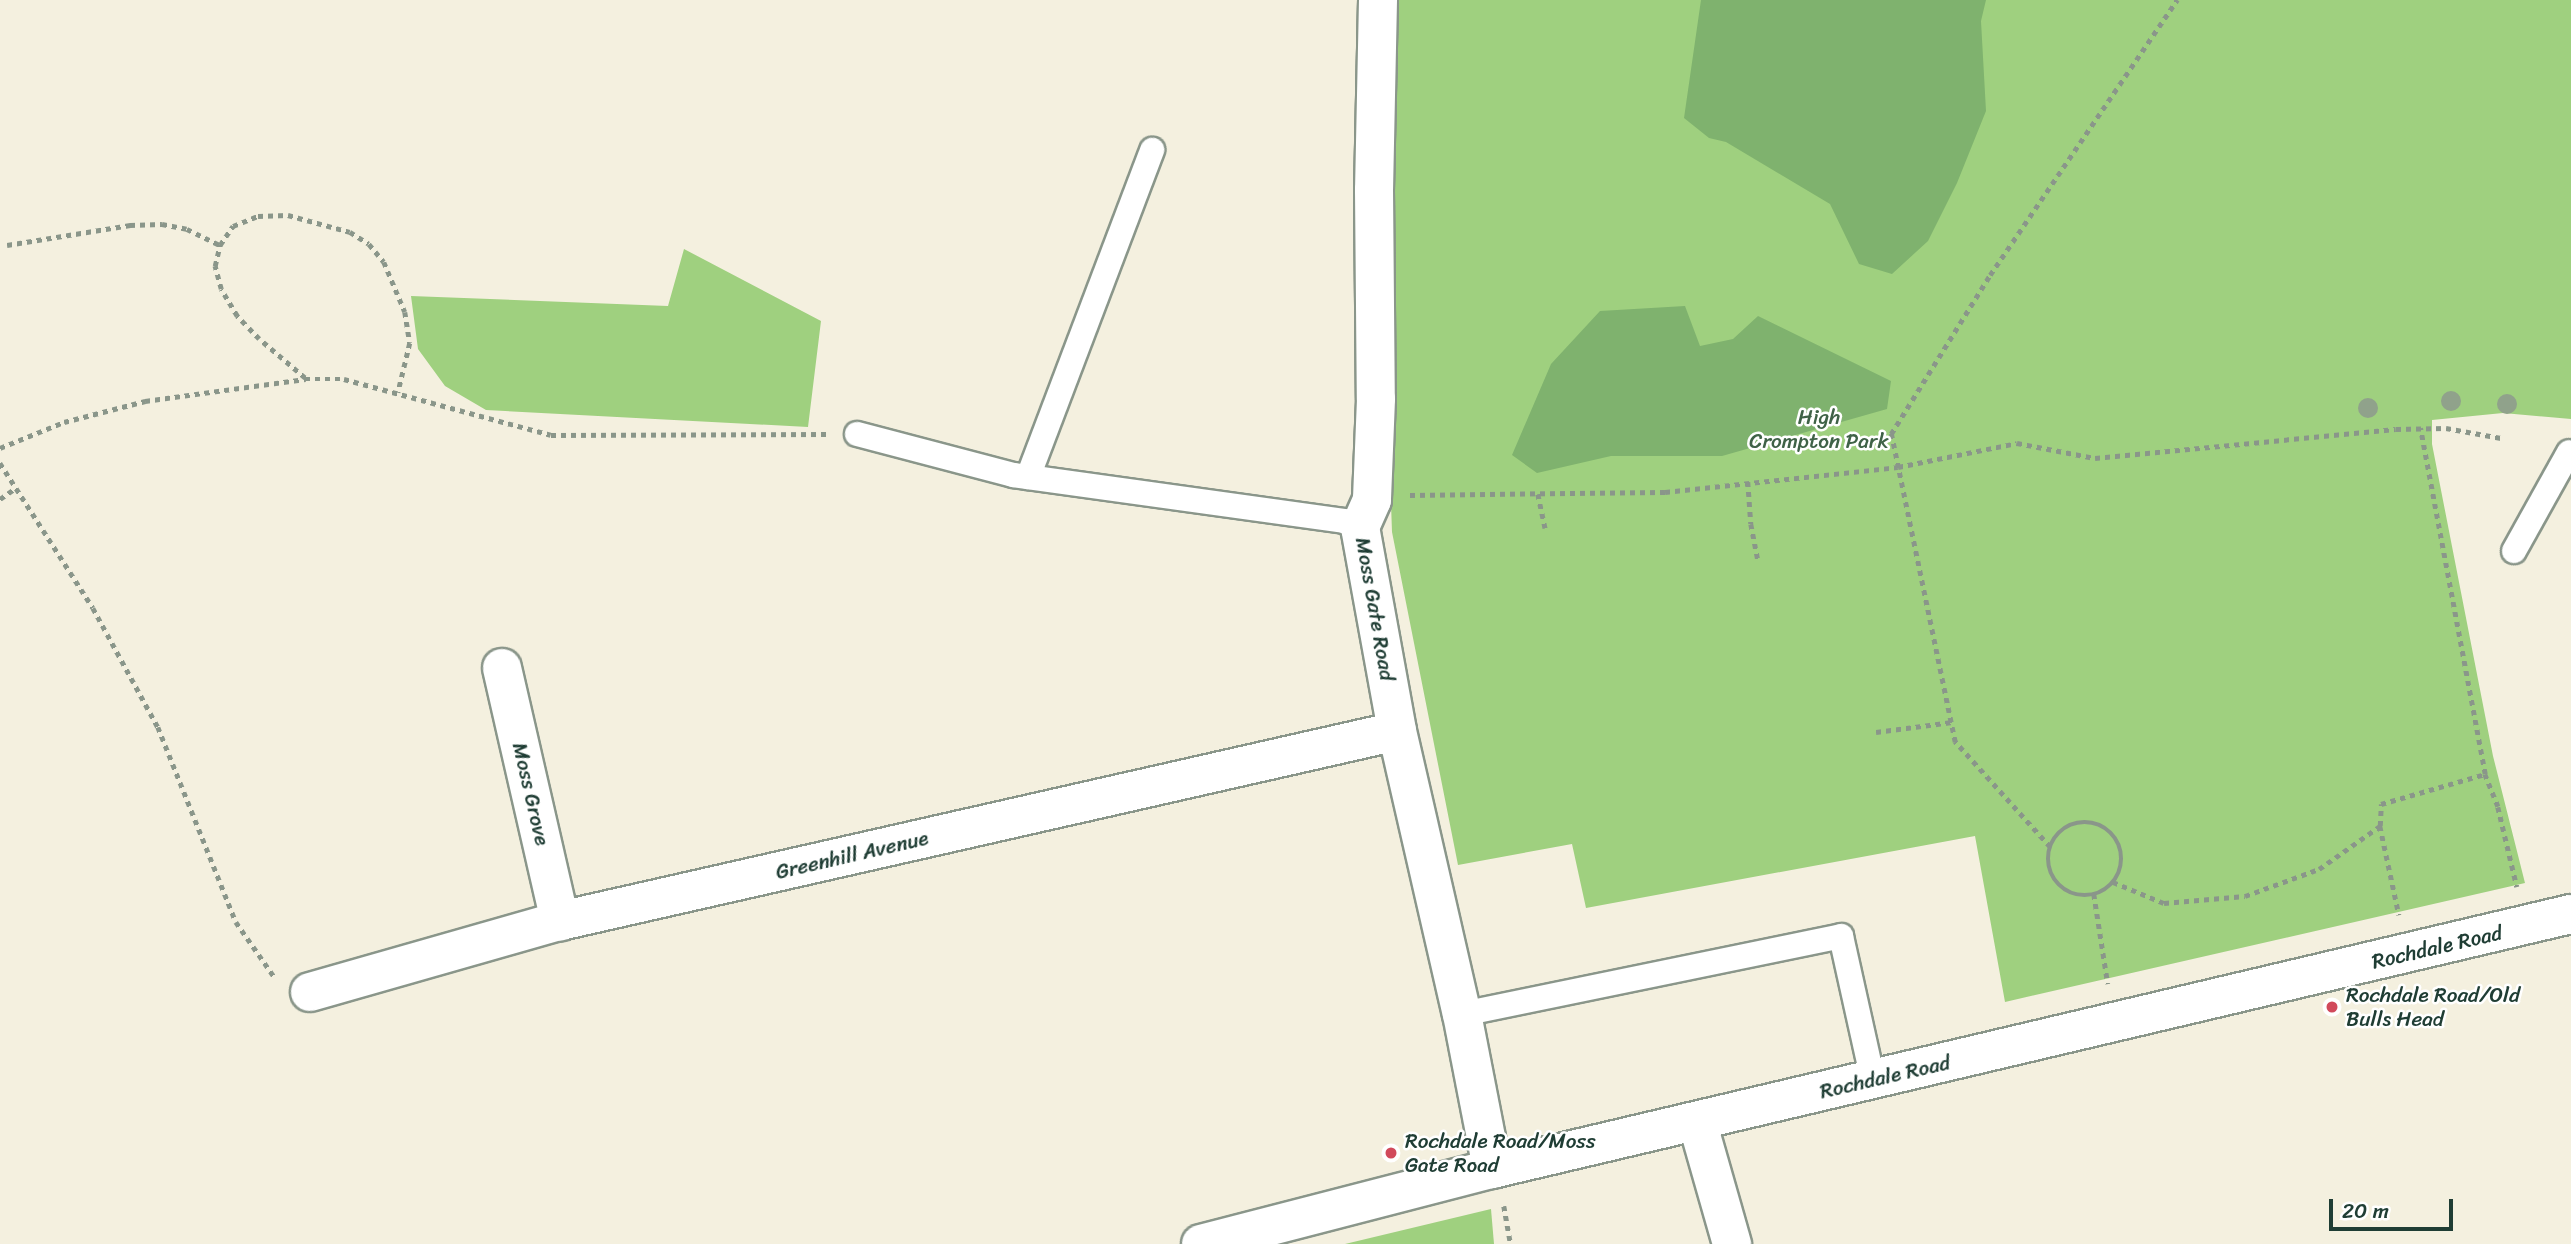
<!DOCTYPE html>
<html>
<head>
<meta charset="utf-8">
<style>
	body { margin:0 }
	#map { position:relative; width:2571px; height:1244px; overflow:hidden; background:#f4f0df; font-family:Sriracha,sans-serif }
	div>[style] { position:absolute }
	.green>* { inset:0; background:#9fd07f }
	.forest>* { inset:0; background:#7fb26e }
	.path>* { height:4.5px; margin-top:-2.25px; transform-origin:0; background:repeating-linear-gradient(90deg,#8a968a 0 5px,transparent 0 10px) }
	.path>.ring { margin:-2.25px; padding:0; box-sizing:content-box; background:none; border:4.5px solid #8a968a; border-radius:50% }
	.roads { filter:drop-shadow(2px 0 #8a968a) drop-shadow(-2px 0 #8a968a) drop-shadow(0 2px #8a968a) drop-shadow(0 -2px #8a968a) }
	.lane>* { height:24px; margin:-12px; padding:0 12px; transform-origin:12px; border-radius:12px; background:#fff }
	.street>* { height:38px; margin:-19px; padding:0 19px; transform-origin:19px; border-radius:19px; background:#fff }
	.secondary>* { height:38px; margin:-19px; padding:0 19px; transform-origin:19px; border-radius:19px; background:#fff }
	.trees>* { width:20px; height:20px; margin:-10px; border-radius:50%; background:#90a28b }
	.dots>* { width:19px; height:19px; translate:-50% -50%; box-sizing:border-box; border:4px solid #fff; border-radius:50% }
	span { translate:-50% -50%; white-space:nowrap; text-align:center; line-height:1.15; -webkit-text-stroke:5px #fff; paint-order:stroke }
	.park-label { font-size:21px; color:#3f6247 }
	.street-label { font-size:21px; color:#1f3d34 }
	.poi-label { font-size:21px; color:#1f3d34 }
	.left { translate:0 -50%; text-align:left }
	.scale { position:absolute; left:2329px; top:1199px; width:124px; height:32px; box-sizing:border-box; border:4px solid #1f3d34; border-top:0; padding-left:9px; font-size:21px; line-height:24px; white-space:nowrap; color:#1f3d34; -webkit-text-stroke:5px #fff; paint-order:stroke }
</style>
</head>
<body>
<div id="map">
	<div class="green">
		<div style="clip-path:polygon(1394px 0,2571px 0,2571px 419px,2503px 413px,2432px 420px,2432px 444px,2493px 756px,2525px 883px,2005px 1002px,1975px 836px,1586px 908px,1572px 844px,1458px 865px,1392px 532px,1386px 360px)"></div>
		<div style="clip-path:polygon(684px 249px,821px 321px,808px 427px,486px 410px,445px 386px,418px 349px,411px 296px,668px 306px)"></div>
		<div style="clip-path:polygon(1491px 1209px,1494px 1244px,1345px 1244px)"></div>
	</div>
	<div class="forest">
		<div style="clip-path:polygon(1701px 0,1986px 0,1981px 21px,1986px 111px,1957px 183px,1928px 241px,1892px 274px,1859px 264px,1830px 204px,1726px 142px,1709px 138px,1684px 118px)"></div>
		<div style="clip-path:polygon(1685px 306px,1700px 346px,1733px 339px,1758px 316px,1891px 381px,1887px 409px,1722px 456px,1611px 456px,1537px 473px,1512px 455px,1551px 364px,1600px 311px)"></div>
	</div>
	<div class="path">
		<div style="left:7px;top:245px;width:125px;rotate:-9.2deg"></div>
		<div style="left:130px;top:225px;width:32px;rotate:-2deg"></div>
		<div style="left:162px;top:224px;width:25px;rotate:11deg"></div>
		<div style="left:187px;top:229px;width:37px;rotate:26deg"></div>
		<div style="left:305px;top:378px;width:60px;rotate:-139.7deg"></div>
		<div style="left:259px;top:339px;width:32px;rotate:-134deg"></div>
		<div style="left:237px;top:316px;width:31px;rotate:-121deg"></div>
		<div style="left:221px;top:289px;width:24px;rotate:-105deg"></div>
		<div style="left:215px;top:266px;width:22px;rotate:-77deg"></div>
		<div style="left:220px;top:245px;width:23px;rotate:-56deg"></div>
		<div style="left:233px;top:226px;width:27px;rotate:-22deg"></div>
		<div style="left:258px;top:216px;width:30px;rotate:-2deg"></div>
		<div style="left:288px;top:215px;width:64px;rotate:15.3deg"></div>
		<div style="left:350px;top:232px;width:22px;rotate:32deg"></div>
		<div style="left:369px;top:244px;width:23px;rotate:50deg"></div>
		<div style="left:384px;top:262px;width:54px;rotate:67.2deg"></div>
		<div style="left:405px;top:312px;width:31px;rotate:81deg"></div>
		<div style="left:410px;top:343px;width:51px;rotate:103.5deg"></div>
		<div style="left:0;top:448px;width:69px;rotate:-22.1deg"></div>
		<div style="left:64px;top:422px;width:84px;rotate:-14.5deg"></div>
		<div style="left:145px;top:401px;width:162px;rotate:-7.8deg"></div>
		<div style="left:305px;top:379px;width:39px"></div>
		<div style="left:344px;top:379px;width:214px;rotate:15.1deg"></div>
		<div style="left:551px;top:435px;width:275px;rotate:-0.2deg"></div>
		<div style="left:0;top:463px;width:172px;rotate:57.3deg"></div>
		<div style="left:93px;top:608px;width:136px;rotate:61.4deg"></div>
		<div style="left:158px;top:727px;width:210px;rotate:68.2deg"></div>
		<div style="left:236px;top:922px;width:68px;rotate:55.1deg"></div>
		<div style="left:1748px;top:482px;width:42px;rotate:85.9deg"></div>
		<div style="left:1751px;top:524px;width:36px;rotate:79deg"></div>
		<div style="left:1538px;top:494px;width:35px;rotate:78deg"></div>
		<div style="left:1410px;top:495px;width:255px;rotate:-0.7deg"></div>
		<div style="left:1665px;top:492px;width:234px;rotate:-6.1deg"></div>
		<div style="left:1898px;top:467px;width:121px;rotate:-11.4deg"></div>
		<div style="left:2017px;top:443px;width:79px;rotate:10.9deg"></div>
		<div style="left:2095px;top:458px;width:302px;rotate:-5.5deg"></div>
		<div style="left:2396px;top:429px;width:50px;rotate:-1.1deg"></div>
		<div style="left:2446px;top:428px;width:56px;rotate:10.3deg"></div>
		<div style="left:0;top:499px;width:19px;rotate:-35deg"></div>
		<div style="left:1876px;top:732px;width:77px;rotate:-7.5deg"></div>
		<div style="left:2485px;top:774px;width:35px;rotate:68deg"></div>
		<div style="left:2498px;top:807px;width:82px;rotate:76.6deg"></div>
		<div class="ring" style="left:2048px;top:822px;width:69.5px;height:69.5px"></div>
		<div style="left:2380px;top:826px;width:22px;rotate:-87deg"></div>
		<div style="left:2381px;top:804px;width:108px;rotate:-16.1deg"></div>
		<div style="left:2485px;top:774px;width:352px;rotate:-100.6deg"></div>
		<div style="left:2050px;top:847px;width:142px;rotate:-132.1deg"></div>
		<div style="left:1955px;top:742px;width:315px;rotate:-101.7deg"></div>
		<div style="left:1891px;top:434px;width:187px;rotate:-58.1deg"></div>
		<div style="left:1990px;top:275px;width:333px;rotate:-55.8deg"></div>
		<div style="left:2113px;top:882px;width:55px;rotate:22.4deg"></div>
		<div style="left:2164px;top:903px;width:81px;rotate:-4.9deg"></div>
		<div style="left:2245px;top:896px;width:79px;rotate:-20deg"></div>
		<div style="left:2319px;top:869px;width:75px;rotate:-35.2deg"></div>
		<div style="left:2380px;top:826px;width:91px;rotate:77.9deg"></div>
		<div style="left:2094px;top:894px;width:91px;rotate:81.2deg"></div>
		<div style="left:1504px;top:1206px;width:39px;rotate:80deg"></div>
	</div>
	<div class="roads">
		<div class="lane">
			<div style="left:857px;top:434px;width:161px;rotate:14.7deg"></div>
			<div style="left:1013px;top:475px;width:334px;rotate:7.9deg"></div>
			<div style="left:1344px;top:521px;width:17px;rotate:21deg"></div>
			<div style="left:1028px;top:477px;width:350px;rotate:-69.2deg"></div>
			<div style="left:2514px;top:551px;width:113px;rotate:-60.9deg"></div>
			<div style="left:1462px;top:1014px;width:387px;rotate:-11.6deg"></div>
			<div style="left:1841px;top:936px;width:148px;rotate:77.5deg"></div>
		</div>
		<div class="street">
			<div style="left:1378px;top:0;width:190px;rotate:91.2deg"></div>
			<div style="left:1374px;top:190px;width:209px;rotate:89.5deg"></div>
			<div style="left:1376px;top:399px;width:101px;rotate:92.3deg"></div>
			<div style="left:1372px;top:500px;width:30px;rotate:114deg"></div>
			<div style="left:1360px;top:527px;width:207px;rotate:79.7deg"></div>
			<div style="left:1397px;top:731px;width:290px;rotate:77.1deg"></div>
			<div style="left:1462px;top:1014px;width:158px;rotate:79deg"></div>
			<div style="left:502px;top:668px;width:260px;rotate:77.1deg"></div>
			<div style="left:310px;top:992px;width:260px;rotate:-15.9deg"></div>
			<div style="left:560px;top:921px;width:858px;rotate:-12.79deg"></div>
			<div style="left:1697px;top:1121px;width:128px;rotate:74.1deg"></div>
		</div>
		<div class="secondary">
			<div style="left:1201px;top:1244px;width:301px;rotate:-14.5deg"></div>
			<div style="left:1492px;top:1169px;width:1109px;rotate:-13.3deg"></div>
		</div>
	</div>
	<div class="trees">
		<div style="left:2451px;top:401px"></div>
		<div style="left:2507px;top:404px"></div>
		<div style="left:2368px;top:408px"></div>
	</div>
	<div class="dots">
		<div style="left:2332px;top:1007px;background:#d1495b"></div>
		<div style="left:1391px;top:1153px;background:#d1495b"></div>
	</div>
	<div class="park-label">
		<span style="left:1819px;top:429px">High<br>Crompton Park</span>
	</div>
	<div class="street-label">
		<span style="left:1375px;top:609px;rotate:80deg">Moss Gate Road</span>
		<span style="left:531px;top:794px;rotate:77deg">Moss Grove</span>
		<span style="left:852px;top:855px;rotate:-13deg">Greenhill Avenue</span>
		<span style="left:2437px;top:947px;rotate:-13deg">Rochdale Road</span>
		<span style="left:1885px;top:1077px;rotate:-13deg">Rochdale Road</span>
	</div>
	<div class="poi-label">
		<span class="left" style="left:2346px;top:1007px">Rochdale Road/Old<br>Bulls Head</span>
		<span class="left" style="left:1405px;top:1153px">Rochdale Road/Moss<br>Gate Road</span>
	</div>
	<div class="scale">20 m</div>
</div>
</body>
</html>
